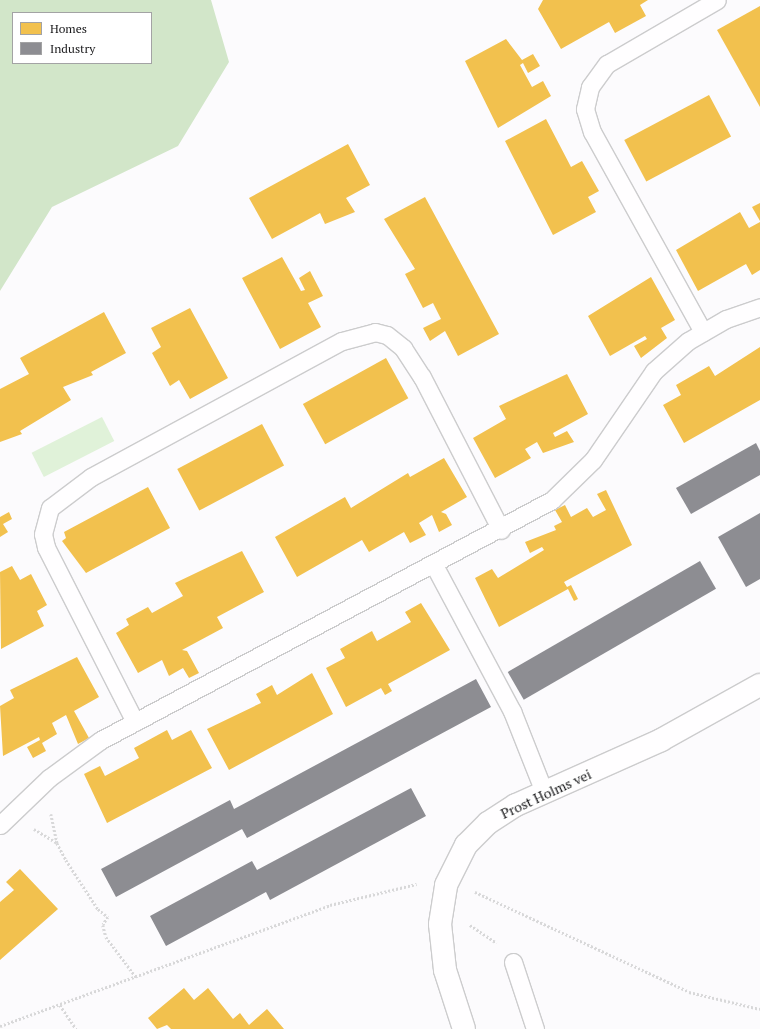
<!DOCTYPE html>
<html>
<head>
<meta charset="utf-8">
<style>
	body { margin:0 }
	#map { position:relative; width:760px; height:1029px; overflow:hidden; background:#fcfbfd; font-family:"PT Serif",serif }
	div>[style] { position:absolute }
	.green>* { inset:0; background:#e0f2d9; transform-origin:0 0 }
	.forest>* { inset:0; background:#d2e6c9 }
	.homes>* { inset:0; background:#f2c14e; transform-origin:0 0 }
	.industry>* { inset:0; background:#8d8d92; transform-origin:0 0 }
	.path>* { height:2.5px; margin-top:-1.25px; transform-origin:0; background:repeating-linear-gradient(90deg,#d8d8d9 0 2px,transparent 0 4px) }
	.roads { filter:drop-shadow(1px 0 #cccccd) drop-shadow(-1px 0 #cccccd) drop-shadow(0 1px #cccccd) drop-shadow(0 -1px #cccccd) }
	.service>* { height:17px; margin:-8.5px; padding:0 8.5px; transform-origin:8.5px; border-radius:8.5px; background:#fffeff }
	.tertiary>* { height:22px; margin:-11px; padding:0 11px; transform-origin:11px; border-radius:11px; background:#fffeff }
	span { translate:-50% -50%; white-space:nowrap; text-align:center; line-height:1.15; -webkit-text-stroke:4px #fff; paint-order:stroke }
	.street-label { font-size:14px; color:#19191b }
	.legend { position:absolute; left:12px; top:12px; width:140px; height:52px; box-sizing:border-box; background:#fff; border:1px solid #a3a3a4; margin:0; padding:5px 7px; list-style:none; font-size:12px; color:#19191b }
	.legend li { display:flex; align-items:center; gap:8px; height:20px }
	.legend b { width:20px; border:1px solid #a3a3a4 }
</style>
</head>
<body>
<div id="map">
	<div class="green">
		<div style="left:102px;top:417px;width:27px;height:79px;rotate:63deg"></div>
	</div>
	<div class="forest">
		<div style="clip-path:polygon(evenodd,0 0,211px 0,229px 62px,178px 146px,52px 207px,0 291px,0 0,13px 13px,151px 13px,151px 63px,13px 63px,13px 13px)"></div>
	</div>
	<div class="homes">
		<div style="clip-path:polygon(543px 0,648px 0,640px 5px,646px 16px,615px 33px,609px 22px,561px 49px,538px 9px)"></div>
		<div style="clip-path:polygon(760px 6px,760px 107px,717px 30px)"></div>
		<div style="clip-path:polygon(506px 39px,522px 60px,533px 54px,540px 66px,528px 73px,523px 63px,520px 65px,532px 87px,543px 81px,551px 96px,498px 128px,465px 61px)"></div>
		<div style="left:709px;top:95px;width:47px;height:96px;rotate:62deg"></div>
		<div style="clip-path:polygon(546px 119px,571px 167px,582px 161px,599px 191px,588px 197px,596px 212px,553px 235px,505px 141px)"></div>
		<div style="clip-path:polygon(348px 144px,370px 185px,346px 198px,355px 212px,325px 224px,320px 213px,272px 239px,249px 198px)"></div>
		<div style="clip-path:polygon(425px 197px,499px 334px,458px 356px,445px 331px,430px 341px,423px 328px,441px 319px,433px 303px,423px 308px,405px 274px,415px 269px,384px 219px)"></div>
		<div style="clip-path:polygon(760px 203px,760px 221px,752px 207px)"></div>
		<div style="clip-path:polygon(740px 212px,749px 228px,760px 222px,760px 270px,752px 275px,746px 264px,698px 291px,676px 250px)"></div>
		<div style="clip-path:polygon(282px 257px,301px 291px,305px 290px,299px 278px,310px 271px,323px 296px,308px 303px,321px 327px,280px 349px,242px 278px)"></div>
		<div style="clip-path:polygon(651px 277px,675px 320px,661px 328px,667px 338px,641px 358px,634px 346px,647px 339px,645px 336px,610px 356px,588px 316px)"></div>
		<div style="clip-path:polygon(190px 308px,228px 378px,190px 399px,179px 380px,170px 386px,152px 353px,161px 347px,151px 328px)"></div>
		<div style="clip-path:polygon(104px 312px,126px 353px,91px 372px,93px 375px,63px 387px,71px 400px,20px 431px,22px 434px,0 442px,0 389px,29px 374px,20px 358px)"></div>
		<div style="clip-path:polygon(760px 347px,760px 400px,684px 443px,663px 405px,681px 395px,676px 385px,709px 366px,715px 376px)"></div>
		<div style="left:386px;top:358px;width:46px;height:95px;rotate:61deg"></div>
		<div style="clip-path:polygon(567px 374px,588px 414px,553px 433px,555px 437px,567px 431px,574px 442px,543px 453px,537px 442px,525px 449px,531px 458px,495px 478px,473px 438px,506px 419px,499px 406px)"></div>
		<div style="left:262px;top:424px;width:47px;height:96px;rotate:62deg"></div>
		<div style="clip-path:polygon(444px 458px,467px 497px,441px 512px,446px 514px,452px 525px,439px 532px,432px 515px,419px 523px,426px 535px,410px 543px,404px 532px,369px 552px,362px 540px,297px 577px,275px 537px,345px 497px,351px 508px,408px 473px,410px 477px)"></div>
		<div style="clip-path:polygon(148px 487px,170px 528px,86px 573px,62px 541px,66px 538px,64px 532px)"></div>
		<div style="clip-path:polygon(606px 490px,632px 545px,564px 582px,567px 587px,571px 585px,578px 599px,574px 601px,568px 589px,499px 627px,475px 578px,492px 569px,498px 578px,544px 550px,542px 547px,530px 553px,525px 542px,556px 530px,554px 526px,562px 522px,555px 510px,565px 505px,571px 517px,587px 508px,593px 517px,606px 510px,597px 494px)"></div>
		<div style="clip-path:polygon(9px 512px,12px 519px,3px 524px,8px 532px,0 537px,0 517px)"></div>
		<div style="clip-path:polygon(242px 551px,264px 592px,217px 617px,223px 628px,182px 650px,187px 651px,199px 673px,189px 678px,183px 668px,169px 676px,162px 660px,138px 673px,116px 633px,129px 625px,126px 619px,148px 607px,152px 613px,183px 596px,175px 583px)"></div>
		<div style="clip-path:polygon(12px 566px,20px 580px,31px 574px,47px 605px,37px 611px,44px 626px,1px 649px,0 572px)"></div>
		<div style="clip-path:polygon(421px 603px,450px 650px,388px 684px,392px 691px,385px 695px,381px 688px,346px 707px,326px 668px,345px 658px,340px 649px,372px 631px,377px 641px,411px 622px,405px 612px)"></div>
		<div style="clip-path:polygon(77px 657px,99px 697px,74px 711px,89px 738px,78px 744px,66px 715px,52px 723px,57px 734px,42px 743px,46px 751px,33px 758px,27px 747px,40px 740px,39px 737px,3px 756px,0 706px,14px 698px,10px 690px)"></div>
		<div style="clip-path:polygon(312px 673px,333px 714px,229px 770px,207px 729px,261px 703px,256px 694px,272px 685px,277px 695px)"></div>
		<div style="clip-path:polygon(167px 730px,172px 740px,191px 730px,212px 768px,107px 823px,84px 774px,100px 766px,105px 776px,139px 758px,134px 748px)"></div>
		<div style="clip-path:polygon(20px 869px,58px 909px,0 960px,0 902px,14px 890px,6px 882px)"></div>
		<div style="clip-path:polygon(184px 988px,194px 1000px,208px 988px,233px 1019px,240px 1013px,249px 1025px,267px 1009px,284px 1029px,171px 1029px,167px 1025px,157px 1029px,148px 1018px)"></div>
	</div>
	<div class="industry">
		<div style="clip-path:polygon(756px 443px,760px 451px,760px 475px,691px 514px,676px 488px)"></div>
		<div style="clip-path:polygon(760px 513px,760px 579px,746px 587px,718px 537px)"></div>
		<div style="left:700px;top:561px;width:32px;height:222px;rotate:60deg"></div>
		<div style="clip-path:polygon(476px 679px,491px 707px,247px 838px,242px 829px,116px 897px,101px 869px,230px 800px,234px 809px)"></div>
		<div style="clip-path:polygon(411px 788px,426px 816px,270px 900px,266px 892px,166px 946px,150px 916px,252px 861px,257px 870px)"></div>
	</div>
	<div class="path">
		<div style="left:51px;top:814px;width:30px;rotate:78deg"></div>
		<div style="left:57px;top:843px;width:19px;rotate:62deg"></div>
		<div style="left:66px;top:860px;width:59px;rotate:56.9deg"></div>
		<div style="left:98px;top:909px;width:13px;rotate:39deg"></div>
		<div style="left:108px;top:917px;width:9px;rotate:122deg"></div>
		<div style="left:103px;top:925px;width:12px;rotate:76deg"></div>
		<div style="left:106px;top:937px;width:50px;rotate:53.1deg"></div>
		<div style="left:34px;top:829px;width:27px;rotate:31deg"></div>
		<div style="left:475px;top:892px;width:236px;rotate:25deg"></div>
		<div style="left:689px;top:992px;width:73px;rotate:13.5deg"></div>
		<div style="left:470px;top:925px;width:32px;rotate:34deg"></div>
		<div style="left:60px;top:1005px;width:29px;rotate:56deg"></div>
		<div style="left:0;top:1026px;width:351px;rotate:-20.1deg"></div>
		<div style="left:330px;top:905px;width:89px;rotate:-13.6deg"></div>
	</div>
	<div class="roads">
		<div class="service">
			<div style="left:703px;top:332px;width:229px;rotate:-119deg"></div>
			<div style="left:592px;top:132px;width:24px;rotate:-107deg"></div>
			<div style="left:585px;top:109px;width:23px;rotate:-77deg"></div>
			<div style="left:590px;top:87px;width:29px;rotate:-54deg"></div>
			<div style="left:607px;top:64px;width:127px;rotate:-30.2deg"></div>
			<div style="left:434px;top:565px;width:166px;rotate:61.9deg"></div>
			<div style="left:512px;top:711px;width:87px;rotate:68.4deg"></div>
			<div style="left:135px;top:722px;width:196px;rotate:-117deg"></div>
			<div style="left:46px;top:547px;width:13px;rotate:-103deg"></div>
			<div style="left:43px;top:534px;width:27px;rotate:-75deg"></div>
			<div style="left:50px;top:508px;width:51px;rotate:-37.1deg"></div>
			<div style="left:91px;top:477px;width:285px;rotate:-28.5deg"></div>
			<div style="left:342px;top:341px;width:34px;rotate:-15deg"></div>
			<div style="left:375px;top:332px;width:12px;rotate:14deg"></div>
			<div style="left:387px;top:335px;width:21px;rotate:39deg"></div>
			<div style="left:403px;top:348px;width:35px;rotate:57deg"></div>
			<div style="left:422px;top:377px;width:172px;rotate:62.7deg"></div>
			<div style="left:0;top:825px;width:68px;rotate:-43.8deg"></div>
			<div style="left:49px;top:778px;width:64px;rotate:-36.2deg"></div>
			<div style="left:101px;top:740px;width:511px;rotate:-28.02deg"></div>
			<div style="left:552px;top:500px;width:57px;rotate:-44.3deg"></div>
			<div style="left:593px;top:460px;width:108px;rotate:-55.6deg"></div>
			<div style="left:654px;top:371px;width:45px;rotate:-41.4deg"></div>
			<div style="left:688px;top:341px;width:44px;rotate:-30.1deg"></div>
			<div style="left:726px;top:319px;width:36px;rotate:-19deg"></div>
			<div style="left:513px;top:962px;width:71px;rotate:71.8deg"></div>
		</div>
		<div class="tertiary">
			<div style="left:464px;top:1029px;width:62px;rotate:-107.9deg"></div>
			<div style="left:445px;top:970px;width:46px;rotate:-96.2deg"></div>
			<div style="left:440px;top:924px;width:39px;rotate:-81deg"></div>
			<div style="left:446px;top:885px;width:45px;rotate:-63.4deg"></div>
			<div style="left:466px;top:845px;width:31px;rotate:-45deg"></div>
			<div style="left:488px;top:823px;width:33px;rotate:-33deg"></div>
			<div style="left:516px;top:805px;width:159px;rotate:-24.1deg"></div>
			<div style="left:661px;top:740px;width:113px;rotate:-29.1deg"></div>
		</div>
	</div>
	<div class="street-label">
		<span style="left:546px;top:794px;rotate:-25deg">Prost Holms vei</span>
	</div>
	<ul class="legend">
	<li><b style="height:11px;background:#f2c14e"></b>Homes</li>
	<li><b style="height:11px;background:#8d8d92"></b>Industry</li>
	</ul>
</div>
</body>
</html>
